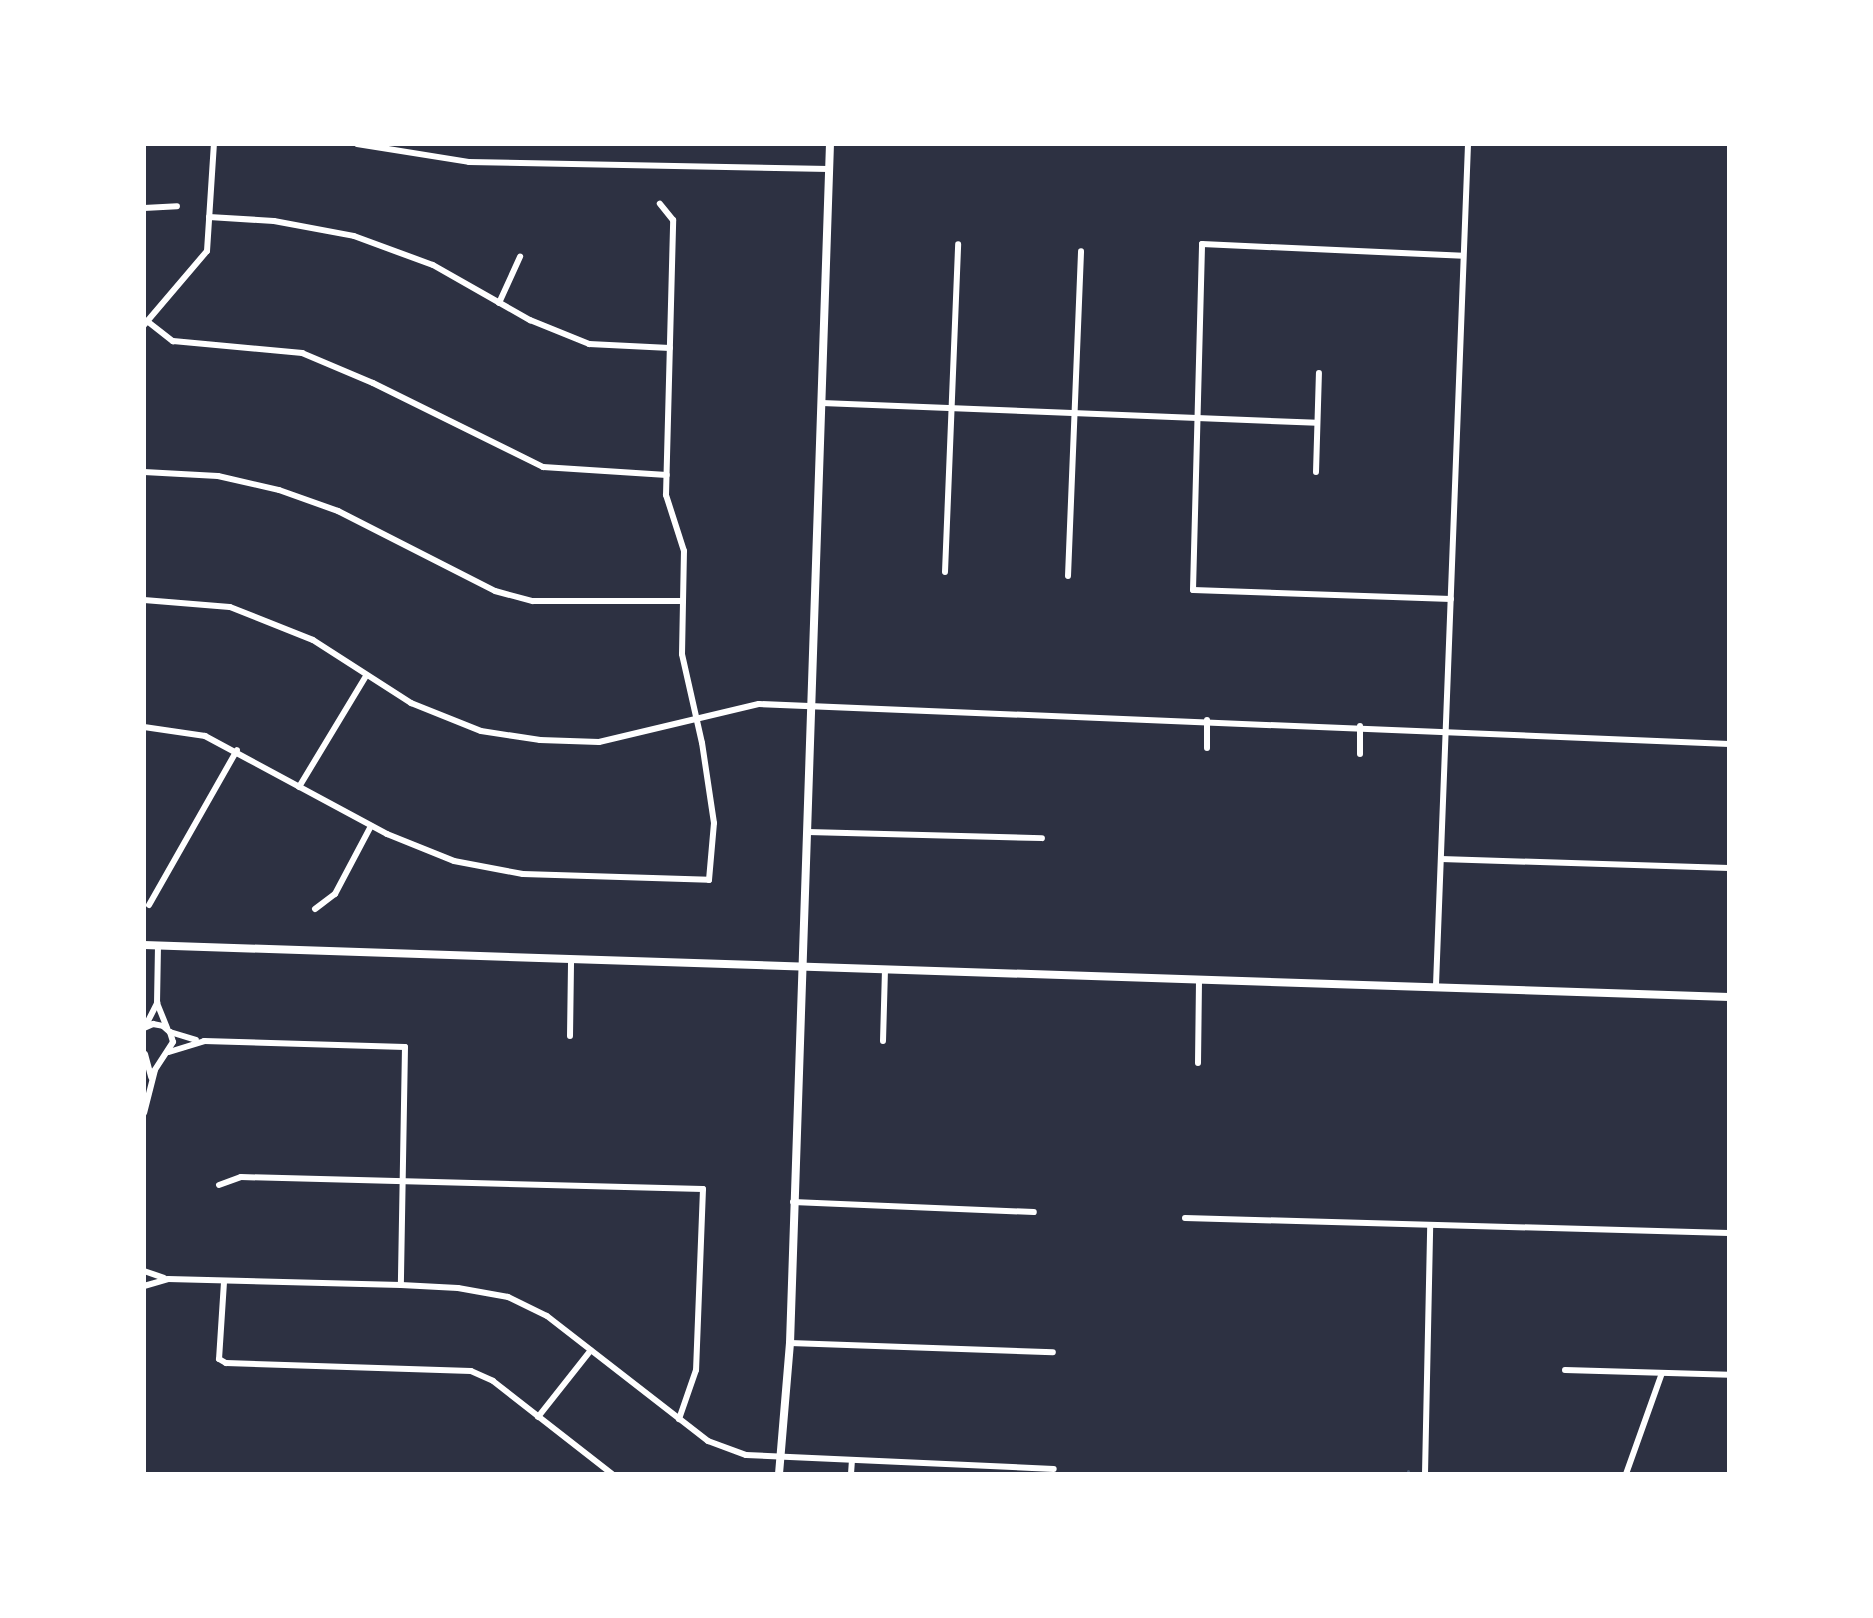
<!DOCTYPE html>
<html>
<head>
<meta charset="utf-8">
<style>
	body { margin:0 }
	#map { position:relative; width:1873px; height:1618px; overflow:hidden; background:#2d3142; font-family:Rubik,sans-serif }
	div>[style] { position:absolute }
	.stream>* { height:3px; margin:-1.5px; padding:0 1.5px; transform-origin:1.5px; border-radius:1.5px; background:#4f5d75 }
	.minor>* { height:6px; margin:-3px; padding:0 3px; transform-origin:3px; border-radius:3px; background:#fff }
	.tertiary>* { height:8px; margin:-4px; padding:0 4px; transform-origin:4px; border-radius:4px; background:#fff }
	span { translate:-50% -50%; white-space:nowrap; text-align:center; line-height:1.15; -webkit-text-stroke:7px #fff; paint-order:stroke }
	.frame { position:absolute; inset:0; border:146px solid #fff; pointer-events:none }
</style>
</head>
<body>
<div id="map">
	<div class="stream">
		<div style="left:1408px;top:1474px;width:3px;rotate:-90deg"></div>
	</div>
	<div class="minor">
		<div style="left:357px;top:144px;width:113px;rotate:9.1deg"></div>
		<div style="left:469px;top:162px;width:360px;rotate:1.1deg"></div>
		<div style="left:144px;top:208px;width:33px;rotate:-3deg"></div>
		<div style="left:209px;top:217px;width:65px;rotate:3.5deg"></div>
		<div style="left:274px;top:221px;width:81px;rotate:10.6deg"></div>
		<div style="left:354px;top:236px;width:84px;rotate:20.2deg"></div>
		<div style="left:433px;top:265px;width:112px;rotate:29.6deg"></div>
		<div style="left:530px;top:320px;width:64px;rotate:22.1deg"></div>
		<div style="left:589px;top:344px;width:81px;rotate:2.8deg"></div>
		<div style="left:499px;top:303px;width:51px;rotate:-65.5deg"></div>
		<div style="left:147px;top:321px;width:33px;rotate:38deg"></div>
		<div style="left:173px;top:341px;width:130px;rotate:5.3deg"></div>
		<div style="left:302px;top:353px;width:77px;rotate:22.9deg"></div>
		<div style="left:373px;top:383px;width:190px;rotate:26.3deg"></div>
		<div style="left:543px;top:467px;width:124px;rotate:3.7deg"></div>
		<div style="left:144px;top:325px;width:97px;rotate:-49.6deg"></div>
		<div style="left:207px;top:251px;width:107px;rotate:-86.3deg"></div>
		<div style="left:822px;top:403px;width:495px;rotate:2.3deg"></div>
		<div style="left:144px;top:472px;width:74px;rotate:3.1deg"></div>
		<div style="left:218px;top:476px;width:63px;rotate:12.9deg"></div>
		<div style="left:279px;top:490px;width:63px;rotate:19.6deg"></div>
		<div style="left:338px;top:511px;width:176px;rotate:27deg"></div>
		<div style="left:495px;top:591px;width:39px;rotate:15deg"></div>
		<div style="left:533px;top:601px;width:150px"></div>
		<div style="left:1316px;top:472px;width:99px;rotate:-88.3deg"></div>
		<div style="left:945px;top:572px;width:328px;rotate:-87.7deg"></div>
		<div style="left:1068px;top:576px;width:325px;rotate:-87.7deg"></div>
		<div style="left:1451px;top:599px;width:258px;rotate:-178deg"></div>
		<div style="left:1193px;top:590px;width:346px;rotate:-88.5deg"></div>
		<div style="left:1202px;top:244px;width:261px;rotate:2.6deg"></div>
		<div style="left:144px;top:600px;width:86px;rotate:4.7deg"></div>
		<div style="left:230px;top:607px;width:89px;rotate:21.7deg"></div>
		<div style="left:313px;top:640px;width:117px;rotate:32.7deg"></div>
		<div style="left:411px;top:703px;width:75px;rotate:21.8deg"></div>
		<div style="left:481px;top:731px;width:60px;rotate:8.7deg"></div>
		<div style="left:540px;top:740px;width:59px;rotate:1.9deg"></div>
		<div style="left:599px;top:742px;width:164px;rotate:-13.4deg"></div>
		<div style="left:759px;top:704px;width:971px;rotate:2.36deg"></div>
		<div style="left:1207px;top:720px;width:28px;rotate:90deg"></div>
		<div style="left:1360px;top:726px;width:28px;rotate:90deg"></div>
		<div style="left:144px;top:727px;width:62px;rotate:8.4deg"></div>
		<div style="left:205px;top:736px;width:207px;rotate:28.3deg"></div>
		<div style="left:387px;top:834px;width:72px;rotate:21.9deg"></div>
		<div style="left:454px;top:861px;width:70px;rotate:10.7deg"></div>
		<div style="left:523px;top:874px;width:186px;rotate:1.8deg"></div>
		<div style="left:709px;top:880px;width:57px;rotate:-85deg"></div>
		<div style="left:714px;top:823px;width:81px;rotate:-98.5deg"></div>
		<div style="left:702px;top:743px;width:91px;rotate:-102.7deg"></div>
		<div style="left:682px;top:654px;width:103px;rotate:-88.9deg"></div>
		<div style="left:684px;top:551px;width:59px;rotate:-107.8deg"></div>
		<div style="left:666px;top:495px;width:275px;rotate:-88.5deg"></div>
		<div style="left:673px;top:220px;width:21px;rotate:-129deg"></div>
		<div style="left:299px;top:787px;width:130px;rotate:-58.9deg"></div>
		<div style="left:808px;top:832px;width:234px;rotate:1.5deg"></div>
		<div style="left:1441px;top:859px;width:288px;rotate:1.8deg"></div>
		<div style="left:149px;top:905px;width:178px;rotate:-60.4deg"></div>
		<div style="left:315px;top:909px;width:25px;rotate:-37deg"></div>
		<div style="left:335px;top:894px;width:77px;rotate:-62.1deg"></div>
		<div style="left:158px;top:946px;width:57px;rotate:91deg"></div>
		<div style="left:157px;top:1003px;width:27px;rotate:68deg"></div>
		<div style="left:1436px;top:985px;width:842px;rotate:-87.82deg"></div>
		<div style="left:146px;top:1025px;width:25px;rotate:-63deg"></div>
		<div style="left:144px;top:1028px;width:10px;rotate:-24deg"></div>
		<div style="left:153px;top:1024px;width:10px;rotate:11deg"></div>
		<div style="left:163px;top:1026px;width:9px;rotate:41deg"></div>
		<div style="left:170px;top:1032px;width:10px;rotate:73deg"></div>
		<div style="left:173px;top:1042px;width:33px;rotate:123deg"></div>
		<div style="left:155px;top:1070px;width:44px;rotate:104.3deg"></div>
		<div style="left:170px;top:1032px;width:27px;rotate:17deg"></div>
		<div style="left:570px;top:1036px;width:74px;rotate:-89.2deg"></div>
		<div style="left:883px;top:1041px;width:70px;rotate:-88.4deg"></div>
		<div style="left:169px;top:1052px;width:37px;rotate:-17deg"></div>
		<div style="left:204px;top:1041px;width:201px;rotate:1.7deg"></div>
		<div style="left:405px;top:1047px;width:238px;rotate:91deg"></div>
		<div style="left:145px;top:1054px;width:24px;rotate:75deg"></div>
		<div style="left:1198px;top:1063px;width:84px;rotate:-89.3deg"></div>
		<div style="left:219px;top:1185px;width:23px;rotate:-20deg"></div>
		<div style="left:241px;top:1177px;width:462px;rotate:1.5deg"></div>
		<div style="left:703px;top:1189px;width:181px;rotate:92.2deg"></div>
		<div style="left:696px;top:1370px;width:52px;rotate:109.1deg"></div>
		<div style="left:793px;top:1202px;width:241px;rotate:2.4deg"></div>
		<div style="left:1185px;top:1218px;width:544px;rotate:1.58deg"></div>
		<div style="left:144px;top:1271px;width:21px;rotate:19deg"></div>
		<div style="left:224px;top:1282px;width:77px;rotate:93.7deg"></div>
		<div style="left:219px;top:1359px;width:8px;rotate:30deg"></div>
		<div style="left:226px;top:1363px;width:245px;rotate:1.9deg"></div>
		<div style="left:471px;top:1371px;width:24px;rotate:24deg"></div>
		<div style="left:493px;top:1381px;width:151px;rotate:38deg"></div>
		<div style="left:144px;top:1286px;width:25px;rotate:-16deg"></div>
		<div style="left:168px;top:1279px;width:233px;rotate:1.5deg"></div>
		<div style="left:401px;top:1285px;width:57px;rotate:3deg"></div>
		<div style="left:458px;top:1288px;width:51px;rotate:10.2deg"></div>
		<div style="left:508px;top:1297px;width:43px;rotate:26deg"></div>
		<div style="left:547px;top:1316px;width:204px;rotate:37.8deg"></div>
		<div style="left:708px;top:1441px;width:40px;rotate:20.2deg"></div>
		<div style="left:746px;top:1455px;width:308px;rotate:2.6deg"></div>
		<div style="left:790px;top:1343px;width:263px;rotate:2deg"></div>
		<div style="left:1565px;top:1370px;width:164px;rotate:1.7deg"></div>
		<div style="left:538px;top:1417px;width:85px;rotate:-51.7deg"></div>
		<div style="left:851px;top:1474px;width:14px;rotate:-86deg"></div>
		<div style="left:1425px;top:1474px;width:249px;rotate:-88.8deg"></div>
		<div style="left:1626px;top:1474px;width:107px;rotate:-70.4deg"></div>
	</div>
	<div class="tertiary">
		<div style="left:144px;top:945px;width:1586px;rotate:1.88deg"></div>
		<div style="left:779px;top:1474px;width:131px;rotate:-85.2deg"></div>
		<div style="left:790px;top:1343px;width:1200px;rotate:-88.09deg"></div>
	</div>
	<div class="frame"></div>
</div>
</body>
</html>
